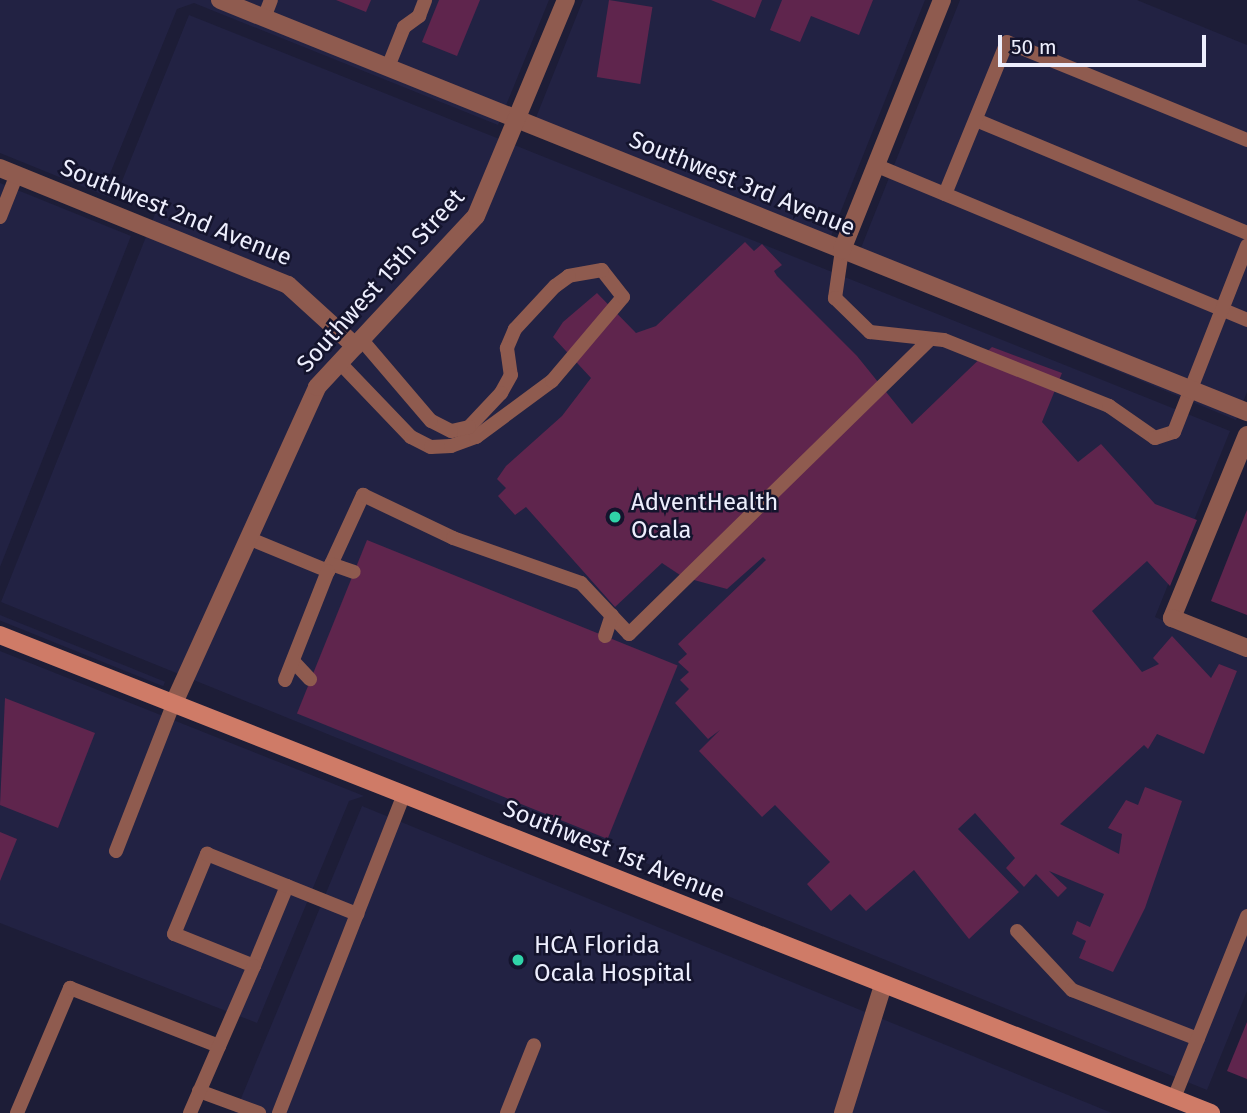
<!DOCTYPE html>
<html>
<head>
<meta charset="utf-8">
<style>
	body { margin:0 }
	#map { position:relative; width:1247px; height:1113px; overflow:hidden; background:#1d1d37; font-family:"Fira Sans",sans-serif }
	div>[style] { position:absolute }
	.built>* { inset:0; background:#222243; transform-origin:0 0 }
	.building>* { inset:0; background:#5f254d; transform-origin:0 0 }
	.lane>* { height:14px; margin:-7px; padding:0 7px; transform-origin:7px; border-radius:7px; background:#8f5b4f }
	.street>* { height:18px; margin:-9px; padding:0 9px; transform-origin:9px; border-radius:9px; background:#8f5b4f }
	.secondary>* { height:18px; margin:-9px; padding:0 9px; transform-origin:9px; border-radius:9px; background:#cf7b67 }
	.dots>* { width:19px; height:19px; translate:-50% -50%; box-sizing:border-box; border:4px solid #14142d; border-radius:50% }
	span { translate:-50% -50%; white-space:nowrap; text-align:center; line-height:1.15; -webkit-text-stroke:5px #14142d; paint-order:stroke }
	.street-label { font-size:24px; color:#edeefd }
	.poi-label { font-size:24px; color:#edeefd }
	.left { translate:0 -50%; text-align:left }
	.scale { position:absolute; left:998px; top:35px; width:208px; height:32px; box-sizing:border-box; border:4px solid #edeefd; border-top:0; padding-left:9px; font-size:21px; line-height:24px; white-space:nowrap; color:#edeefd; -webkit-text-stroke:5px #14142d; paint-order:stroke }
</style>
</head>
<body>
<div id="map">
	<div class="built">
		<div style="clip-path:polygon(0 0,549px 0,498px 125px,194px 3px,177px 9px,105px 186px,111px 198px,0 153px)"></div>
		<div style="clip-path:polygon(583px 0,925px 0,825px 251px,531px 130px)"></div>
		<div style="clip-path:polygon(960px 0,1137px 0,1247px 45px,1247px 392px,1236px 420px,855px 263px)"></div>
		<div style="clip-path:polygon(189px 15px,1230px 431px,1155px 617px,1247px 657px,1247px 991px,1207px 1090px,1px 602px,159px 204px,118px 191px)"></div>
		<div style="clip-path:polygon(0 183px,131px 236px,0 567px)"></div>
		<div style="left:0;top:615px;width:178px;height:5px;rotate:22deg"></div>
		<div style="clip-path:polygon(0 651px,364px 796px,349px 801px,257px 1023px,0 923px)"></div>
		<div style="clip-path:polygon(362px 806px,1112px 1113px,235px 1113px)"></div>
	</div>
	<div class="building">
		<div style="clip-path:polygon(336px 0,371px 0,366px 12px)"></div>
		<div style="clip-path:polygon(439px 0,480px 0,457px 56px,422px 42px)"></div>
		<div style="left:609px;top:0;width:44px;height:78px;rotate:9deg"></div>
		<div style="clip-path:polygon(711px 0,762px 0,755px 18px)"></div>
		<div style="clip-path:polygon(782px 0,873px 0,859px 35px,811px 16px,800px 42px,770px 30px)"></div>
		<div style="clip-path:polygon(745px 242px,754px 251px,762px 244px,782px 265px,774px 271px,777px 276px,857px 356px,912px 424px,992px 347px,1062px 373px,1042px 422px,1078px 462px,1101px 444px,1155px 504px,1197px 520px,1170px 586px,1147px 561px,1092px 611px,1142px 672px,1159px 664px,1153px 658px,1172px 636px,1211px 678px,1219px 664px,1237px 671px,1204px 754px,1157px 734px,1148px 749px,1144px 745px,1060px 824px,1119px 854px,1122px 834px,1108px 828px,1126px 800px,1138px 805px,1145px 787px,1182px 801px,1145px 908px,1113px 972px,1079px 958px,1086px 941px,1072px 934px,1077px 921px,1090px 927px,1104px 894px,1049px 871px,1067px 888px,1058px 897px,1036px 874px,1024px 887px,1006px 868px,1015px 858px,975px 813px,958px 829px,1019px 892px,969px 939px,914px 870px,866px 911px,850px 894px,831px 911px,807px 884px,830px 862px,775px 805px,762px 817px,699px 751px,720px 730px,708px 739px,675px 703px,689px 689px,680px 680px,689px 672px,678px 662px,687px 654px,678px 644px,766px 560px,763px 557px,727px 589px,683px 577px,662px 563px,615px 607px,526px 507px,515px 515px,498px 496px,506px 488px,497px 479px,506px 466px,562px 416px,591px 378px,553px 337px,563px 322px,597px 293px,636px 333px,656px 326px)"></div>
		<div style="clip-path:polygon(1247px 510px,1247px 615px,1211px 601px)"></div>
		<div style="left:367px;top:540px;width:335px;height:187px;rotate:22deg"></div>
		<div style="clip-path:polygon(5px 698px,95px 733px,58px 828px,0 805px)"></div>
		<div style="clip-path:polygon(0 832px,17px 839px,0 881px)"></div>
		<div style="clip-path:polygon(1247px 1022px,1247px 1079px,1227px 1071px)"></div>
	</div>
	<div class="lane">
		<div style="left:264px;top:18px;width:19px;rotate:-69deg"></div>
		<div style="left:388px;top:67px;width:43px;rotate:-68.2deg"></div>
		<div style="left:404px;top:27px;width:19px;rotate:-36deg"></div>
		<div style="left:419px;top:16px;width:17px;rotate:-69deg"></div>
		<div style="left:976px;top:120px;width:294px;rotate:22.6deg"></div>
		<div style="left:875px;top:165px;width:403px;rotate:22.6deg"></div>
		<div style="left:945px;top:194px;width:164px;rotate:-67.8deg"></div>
		<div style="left:1007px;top:42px;width:259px;rotate:22.2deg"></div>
		<div style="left:0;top:217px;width:46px;rotate:-68.4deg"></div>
		<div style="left:842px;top:250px;width:49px;rotate:98.3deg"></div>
		<div style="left:835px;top:298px;width:49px;rotate:44.2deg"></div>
		<div style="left:870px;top:332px;width:74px;rotate:6.2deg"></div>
		<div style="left:944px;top:340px;width:178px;rotate:21.8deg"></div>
		<div style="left:1109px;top:406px;width:56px;rotate:34.8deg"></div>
		<div style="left:1155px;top:438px;width:20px;rotate:-18deg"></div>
		<div style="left:1174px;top:432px;width:200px;rotate:-68.6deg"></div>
		<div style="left:339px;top:362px;width:104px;rotate:46.2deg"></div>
		<div style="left:411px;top:437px;width:22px;rotate:27deg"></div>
		<div style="left:431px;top:447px;width:20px;rotate:-3deg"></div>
		<div style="left:451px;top:446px;width:27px;rotate:-20deg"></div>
		<div style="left:476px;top:437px;width:94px;rotate:-36.4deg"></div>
		<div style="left:552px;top:381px;width:110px;rotate:-49.8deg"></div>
		<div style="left:623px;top:297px;width:34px;rotate:-128deg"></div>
		<div style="left:602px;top:270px;width:34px;rotate:170deg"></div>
		<div style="left:569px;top:276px;width:17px;rotate:144deg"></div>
		<div style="left:555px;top:286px;width:59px;rotate:132.9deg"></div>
		<div style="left:515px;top:329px;width:21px;rotate:113deg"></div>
		<div style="left:507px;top:348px;width:27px;rotate:82deg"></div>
		<div style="left:511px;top:375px;width:21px;rotate:119deg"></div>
		<div style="left:501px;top:393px;width:47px;rotate:133.3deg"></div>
		<div style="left:469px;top:427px;width:18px;rotate:167deg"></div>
		<div style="left:451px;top:431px;width:22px;rotate:-153deg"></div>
		<div style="left:431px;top:421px;width:108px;rotate:-130.5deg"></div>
		<div style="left:248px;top:538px;width:87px;rotate:22.4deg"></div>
		<div style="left:328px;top:571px;width:84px;rotate:-65.3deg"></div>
		<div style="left:363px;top:495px;width:100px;rotate:25.5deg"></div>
		<div style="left:453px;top:538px;width:136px;rotate:19.4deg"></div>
		<div style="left:581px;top:583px;width:70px;rotate:46.7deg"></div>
		<div style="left:629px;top:634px;width:421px;rotate:-44.4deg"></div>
		<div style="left:331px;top:564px;width:24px;rotate:19deg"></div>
		<div style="left:605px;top:636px;width:22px;rotate:-72deg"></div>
		<div style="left:293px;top:661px;width:25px;rotate:47deg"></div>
		<div style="left:285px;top:680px;width:117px;rotate:-68.5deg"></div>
		<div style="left:116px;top:851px;width:157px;rotate:-68.7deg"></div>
		<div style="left:287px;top:886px;width:87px;rotate:112.4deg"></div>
		<div style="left:254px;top:966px;width:86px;rotate:-158.2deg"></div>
		<div style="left:174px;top:934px;width:87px;rotate:-67.6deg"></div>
		<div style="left:207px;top:854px;width:162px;rotate:21.8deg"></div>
		<div style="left:1017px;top:931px;width:81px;rotate:47deg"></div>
		<div style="left:1072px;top:990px;width:135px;rotate:21.3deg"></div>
		<div style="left:199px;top:1091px;width:64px;rotate:20.1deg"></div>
		<div style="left:1174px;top:1098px;width:196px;rotate:-68.1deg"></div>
		<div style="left:17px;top:1113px;width:136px;rotate:-67deg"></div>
		<div style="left:70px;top:988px;width:160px;rotate:21.3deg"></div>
		<div style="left:190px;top:1113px;width:160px;rotate:-66.5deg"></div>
		<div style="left:279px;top:1113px;width:340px;rotate:-68.6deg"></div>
		<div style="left:507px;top:1113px;width:73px;rotate:-68.3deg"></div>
	</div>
	<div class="street">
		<div style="left:220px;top:0;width:1107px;rotate:21.86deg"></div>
		<div style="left:0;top:168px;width:311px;rotate:22.1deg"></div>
		<div style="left:288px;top:285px;width:91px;rotate:42.3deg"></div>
		<div style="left:842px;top:250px;width:269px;rotate:-68.2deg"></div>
		<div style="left:1247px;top:435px;width:198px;rotate:112.3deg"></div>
		<div style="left:1172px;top:618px;width:81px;rotate:21.8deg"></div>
		<div style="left:173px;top:705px;width:349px;rotate:-65.6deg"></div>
		<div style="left:317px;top:387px;width:233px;rotate:-47.1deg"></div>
		<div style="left:476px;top:216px;width:234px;rotate:-67.4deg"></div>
		<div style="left:843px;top:1113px;width:134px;rotate:-72.6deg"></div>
	</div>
	<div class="secondary">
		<div style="left:0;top:635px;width:1302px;rotate:21.54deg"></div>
	</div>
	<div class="dots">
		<div style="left:615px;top:517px;background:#30d4a9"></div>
		<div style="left:518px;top:960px;background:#30d4a9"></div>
	</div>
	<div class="street-label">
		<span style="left:742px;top:184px;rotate:22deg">Southwest 3rd Avenue</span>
		<span style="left:176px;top:213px;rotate:22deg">Southwest 2nd Avenue</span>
		<span style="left:381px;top:281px;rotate:-48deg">Southwest 15th Street</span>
		<span style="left:614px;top:852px;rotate:22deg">Southwest 1st Avenue</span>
	</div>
	<div class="poi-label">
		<span class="left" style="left:631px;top:517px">AdventHealth<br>Ocala</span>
		<span class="left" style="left:534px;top:960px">HCA Florida<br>Ocala Hospital</span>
	</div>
	<div class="scale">50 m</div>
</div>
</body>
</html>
